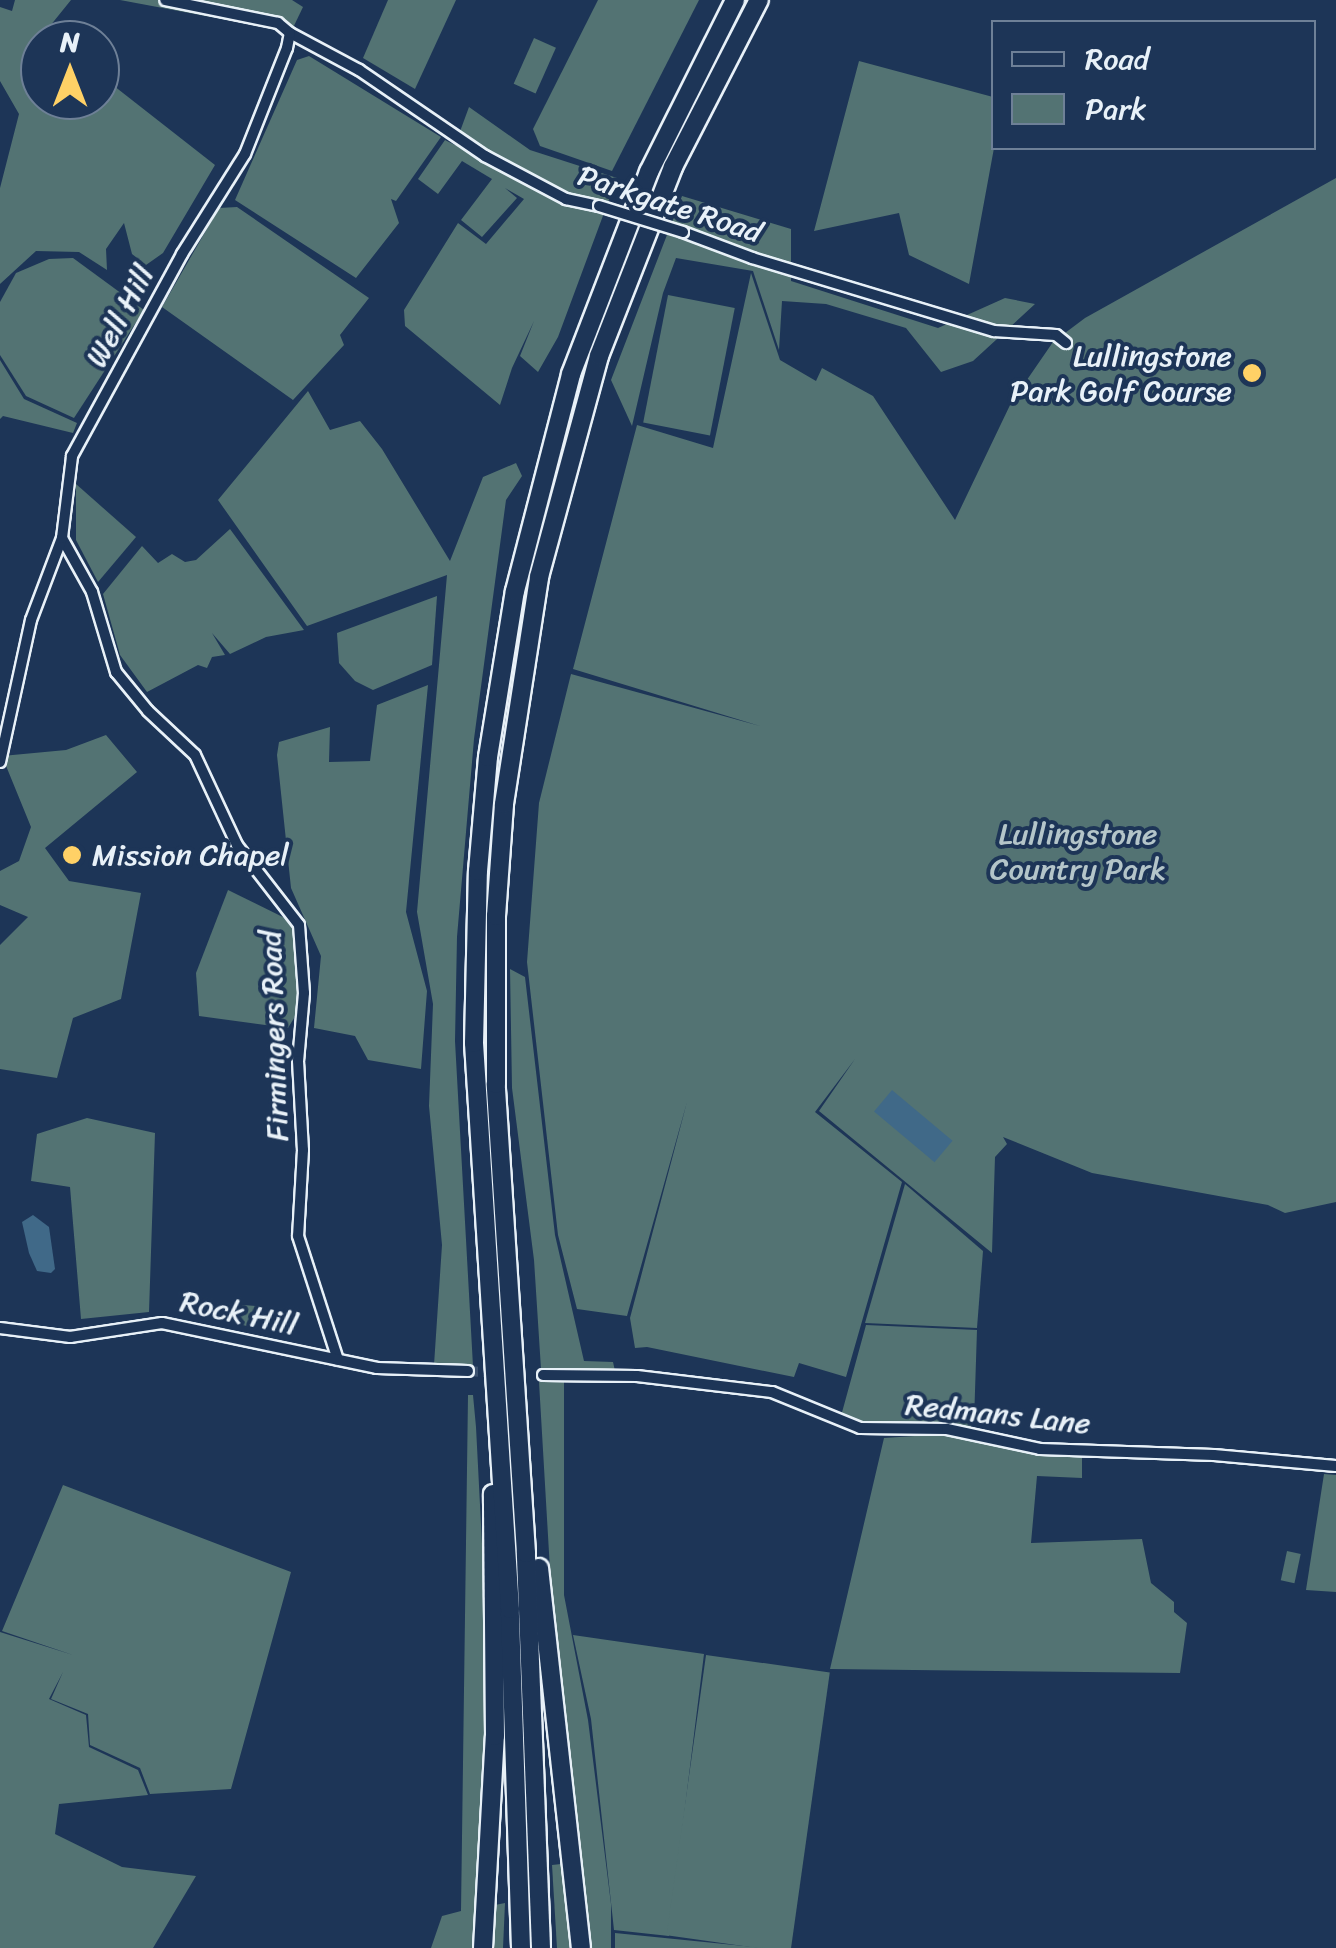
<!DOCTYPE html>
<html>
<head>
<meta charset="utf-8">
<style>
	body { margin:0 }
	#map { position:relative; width:1336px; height:1948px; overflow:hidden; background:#1d3557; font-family:Sriracha,sans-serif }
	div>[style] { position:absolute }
	.green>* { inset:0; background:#537373; transform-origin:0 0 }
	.water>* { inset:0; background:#406988; transform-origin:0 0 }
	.minor-tunnel>* { height:10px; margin-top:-5px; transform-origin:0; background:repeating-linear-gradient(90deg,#3b516f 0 10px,transparent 0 15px) }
	.roads { filter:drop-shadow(2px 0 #e8f1f8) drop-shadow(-2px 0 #e8f1f8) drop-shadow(0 2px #e8f1f8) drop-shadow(0 -2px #e8f1f8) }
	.minor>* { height:10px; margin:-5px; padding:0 5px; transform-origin:5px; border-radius:5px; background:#1d3557 }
	.motorway>* { height:18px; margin:-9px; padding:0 9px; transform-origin:9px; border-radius:9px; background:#1d3557 }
	.bridges { filter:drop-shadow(2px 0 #e8f1f8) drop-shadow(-2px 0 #e8f1f8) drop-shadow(0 2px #e8f1f8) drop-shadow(0 -2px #e8f1f8) }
	.minor-bridge>* { height:10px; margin:-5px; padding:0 5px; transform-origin:5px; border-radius:5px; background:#1d3557 }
	.dots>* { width:28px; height:28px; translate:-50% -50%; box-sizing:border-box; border:5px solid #1d3557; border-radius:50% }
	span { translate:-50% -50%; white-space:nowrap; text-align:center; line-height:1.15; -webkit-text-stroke:8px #1d3557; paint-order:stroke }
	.street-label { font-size:30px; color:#e8f1f8 }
	.poi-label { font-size:30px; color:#e8f1f8 }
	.right { translate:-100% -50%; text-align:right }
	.left { translate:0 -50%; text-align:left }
	.park-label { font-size:30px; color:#b4c5c9 }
	.legend { position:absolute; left:991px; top:20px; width:325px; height:130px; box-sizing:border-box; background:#1d3557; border:2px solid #6e8097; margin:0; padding:12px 18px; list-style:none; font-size:30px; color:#e8f1f8 }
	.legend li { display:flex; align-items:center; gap:20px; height:50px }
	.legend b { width:50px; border:2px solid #6e8097 }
	.north { position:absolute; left:20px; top:20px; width:100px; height:100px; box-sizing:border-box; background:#1d3557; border:2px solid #6e8097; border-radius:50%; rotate:0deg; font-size:28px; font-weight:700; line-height:40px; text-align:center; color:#e8f1f8 }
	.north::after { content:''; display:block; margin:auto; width:35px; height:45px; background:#ffd166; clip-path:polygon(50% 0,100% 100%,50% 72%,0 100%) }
</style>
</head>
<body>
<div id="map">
	<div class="green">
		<div style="clip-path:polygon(15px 0,71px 0,50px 26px,61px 40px,40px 40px,40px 100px,100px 100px,100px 75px,215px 165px,163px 253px,146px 265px,132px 254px,124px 223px,106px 249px,107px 270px,79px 252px,36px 251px,0 284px,0 188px,19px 114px,0 81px,0 7px,12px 11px)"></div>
		<div style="clip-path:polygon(120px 0,292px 0,303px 7px,291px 32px)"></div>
		<div style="clip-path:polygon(388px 0,456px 0,415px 89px,363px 58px)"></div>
		<div style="clip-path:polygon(598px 0,699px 0,612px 171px,540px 146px,533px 129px)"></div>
		<div style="left:534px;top:38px;width:24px;height:50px;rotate:24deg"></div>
		<div style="clip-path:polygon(309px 56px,441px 137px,396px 201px,391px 199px,399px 223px,356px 278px,235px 200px,297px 60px)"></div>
		<div style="clip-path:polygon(859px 61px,993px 97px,994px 148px,969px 284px,909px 255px,899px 213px,814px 231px)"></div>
		<div style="clip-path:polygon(469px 107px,530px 150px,617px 178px,558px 337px,538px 372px,520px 356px,534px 321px,512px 368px,500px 405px,405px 326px,404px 310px,458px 223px,486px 244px,524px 199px,505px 188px,517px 198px,482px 237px,461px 220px,492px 179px,462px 161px,438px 194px,418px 179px,445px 140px,455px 145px)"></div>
		<div style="clip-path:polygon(1336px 178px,1336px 1202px,1285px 1213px,1268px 1205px,1092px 1173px,1003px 1137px,1007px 1144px,995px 1157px,992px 1253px,819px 1111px,855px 1059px,815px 1112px,902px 1182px,846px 1377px,799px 1363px,794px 1377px,647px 1347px,635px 1348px,630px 1318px,687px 1102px,627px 1316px,577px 1309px,558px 1235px,527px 962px,539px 803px,571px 674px,760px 726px,573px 669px,637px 425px,713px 448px,751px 273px,780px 360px,816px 381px,822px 368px,873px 396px,955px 520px,1011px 403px,1053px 342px,1085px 318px)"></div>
		<div style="clip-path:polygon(682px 196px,791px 229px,791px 281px,938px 328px,1005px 298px,1035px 304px,973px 361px,941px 372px,906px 328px,826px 304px,782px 301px,779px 350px,753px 271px,676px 258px,663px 293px,632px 426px,611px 380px)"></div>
		<div style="clip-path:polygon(237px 207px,369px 298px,340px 335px,344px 345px,293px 400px,162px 307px,219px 208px)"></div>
		<div style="clip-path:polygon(73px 258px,144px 310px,74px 418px,26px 396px,0 355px,0 302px,16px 273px,49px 259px)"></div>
		<div style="left:668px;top:295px;width:68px;height:130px;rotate:11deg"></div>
		<div style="clip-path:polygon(0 360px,24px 399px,77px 423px,73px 433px,3px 416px,0 419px)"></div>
		<div style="clip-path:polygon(308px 391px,330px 430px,360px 421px,382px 449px,450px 561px,483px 477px,516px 463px,522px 476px,506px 500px,474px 739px,457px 937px,455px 1041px,473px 1366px,434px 1365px,442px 1245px,429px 1106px,433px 1004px,417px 912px,447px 575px,307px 626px,218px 500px)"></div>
		<div style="clip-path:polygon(76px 484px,136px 537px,98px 582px,76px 540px)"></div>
		<div style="clip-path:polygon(230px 529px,304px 630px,266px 637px,230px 654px,212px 633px,225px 655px,212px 657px,207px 668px,198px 665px,147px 692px,120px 655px,103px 594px,142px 546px,158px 563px,172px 554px,185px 562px,196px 560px)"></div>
		<div style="clip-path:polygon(437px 596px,432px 665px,373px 690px,355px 681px,339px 663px,337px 633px)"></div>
		<div style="clip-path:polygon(428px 685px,406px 912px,427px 991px,421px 1069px,368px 1060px,355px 1036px,314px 1028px,321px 956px,291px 888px,277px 755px,279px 742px,330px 727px,329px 762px,370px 761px,377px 705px)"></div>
		<div style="clip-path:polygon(106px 735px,137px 772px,45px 848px,69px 881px,141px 893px,121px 999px,73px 1018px,57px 1078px,0 1069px,0 945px,28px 917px,0 905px,0 871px,19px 861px,31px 827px,2px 756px,66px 750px)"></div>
		<div style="clip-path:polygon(228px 890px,299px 925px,302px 1005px,288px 1028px,199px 1016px,196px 973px)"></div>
		<div style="clip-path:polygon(510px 969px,525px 977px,555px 1235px,584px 1361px,613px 1362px,615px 1371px,541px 1369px,534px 1260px,512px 1088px)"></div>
		<div style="clip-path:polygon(87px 1118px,155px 1133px,149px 1312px,81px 1319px,70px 1187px,31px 1181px,37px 1134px)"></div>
		<div style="clip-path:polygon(905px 1184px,983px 1251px,977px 1328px,865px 1323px)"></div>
		<div style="clip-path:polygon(217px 1303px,256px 1306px,257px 1328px,217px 1320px)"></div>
		<div style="clip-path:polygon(866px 1325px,977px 1330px,974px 1422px,969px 1429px,925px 1423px,861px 1424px,841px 1416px)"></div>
		<div style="clip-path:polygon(564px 1378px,564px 1595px,588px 1720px,611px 1904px,611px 1948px,590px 1948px,553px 1621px,539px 1382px)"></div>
		<div style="clip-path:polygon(468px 1395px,473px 1395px,476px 1427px,489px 1680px,477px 1948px,431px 1948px,442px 1916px,461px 1911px)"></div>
		<div style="clip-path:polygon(945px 1434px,1038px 1454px,1082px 1453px,1082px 1478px,1037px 1476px,1031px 1543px,1142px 1539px,1151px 1583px,1174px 1602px,1174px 1612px,1187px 1623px,1180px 1673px,830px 1669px,884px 1438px)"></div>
		<div style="clip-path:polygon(1324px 1474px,1336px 1475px,1336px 1592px,1306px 1590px)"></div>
		<div style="clip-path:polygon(63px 1485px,291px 1572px,231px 1789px,150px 1794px,140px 1768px,90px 1745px,88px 1714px,51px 1699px,63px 1672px,49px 1699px,86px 1715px,89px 1747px,138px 1770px,148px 1795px,59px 1804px,55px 1834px,122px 1867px,196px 1876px,153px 1948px,0 1948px,0 1632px,73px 1655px,2px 1631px)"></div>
		<div style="left:1287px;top:1551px;width:14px;height:30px;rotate:12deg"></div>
		<div style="clip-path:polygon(573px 1635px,704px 1654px,669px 1936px,614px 1930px,591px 1719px)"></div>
		<div style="left:706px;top:1655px;width:125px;height:283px;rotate:8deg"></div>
		<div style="clip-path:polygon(561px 1864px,571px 1948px,557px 1948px,552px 1865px)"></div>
		<div style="clip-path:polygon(505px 1903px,503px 1948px,491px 1948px,495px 1905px)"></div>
		<div style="clip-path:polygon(615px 1933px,765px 1948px,615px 1948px)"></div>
	</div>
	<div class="water">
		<div style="left:892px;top:1090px;width:79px;height:28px;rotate:40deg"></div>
		<div style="clip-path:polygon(33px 1215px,49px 1227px,55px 1269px,51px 1273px,37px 1271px,29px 1253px,22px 1222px)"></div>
	</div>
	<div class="minor-tunnel">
		<div style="left:468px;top:1371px;width:29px;rotate:4deg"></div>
	</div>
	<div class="roads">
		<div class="minor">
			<div style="left:290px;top:33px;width:78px;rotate:28.2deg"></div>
			<div style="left:359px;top:70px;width:153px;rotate:34.3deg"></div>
			<div style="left:485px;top:156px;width:92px;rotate:28deg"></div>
			<div style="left:566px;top:199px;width:34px;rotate:12deg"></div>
			<div style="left:683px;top:232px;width:74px;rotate:20.6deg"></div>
			<div style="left:752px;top:258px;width:253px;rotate:16.8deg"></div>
			<div style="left:994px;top:331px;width:62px;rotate:3.7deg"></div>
			<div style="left:1056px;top:335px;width:13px;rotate:39deg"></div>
			<div style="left:62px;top:538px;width:62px;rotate:60.9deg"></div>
			<div style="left:92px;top:592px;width:84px;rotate:73.3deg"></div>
			<div style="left:116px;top:672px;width:50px;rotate:50.6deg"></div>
			<div style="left:148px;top:711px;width:64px;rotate:43.1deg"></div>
			<div style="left:195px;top:755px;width:99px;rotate:65deg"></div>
			<div style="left:237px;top:845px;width:101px;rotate:52.2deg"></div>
			<div style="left:299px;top:925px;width:68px;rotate:85.8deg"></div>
			<div style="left:304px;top:993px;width:68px;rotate:95deg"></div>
			<div style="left:298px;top:1061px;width:89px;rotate:86.8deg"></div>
			<div style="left:303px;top:1150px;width:86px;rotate:93.3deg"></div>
			<div style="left:298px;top:1236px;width:130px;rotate:72.1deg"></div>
			<div style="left:0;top:762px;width:145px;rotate:-77.7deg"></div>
			<div style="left:31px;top:620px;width:88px;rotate:-69.3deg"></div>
			<div style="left:62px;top:538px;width:83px;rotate:-83deg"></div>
			<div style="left:72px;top:456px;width:230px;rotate:-61.4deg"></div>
			<div style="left:182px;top:254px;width:118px;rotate:-57.8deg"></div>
			<div style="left:245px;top:154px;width:114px;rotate:-68.4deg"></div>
			<div style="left:287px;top:48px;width:15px;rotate:-79deg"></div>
			<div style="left:290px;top:33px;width:16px;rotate:-140deg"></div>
			<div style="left:278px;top:23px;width:115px;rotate:-168.5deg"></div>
			<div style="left:0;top:1328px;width:71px;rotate:7.3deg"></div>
			<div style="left:70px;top:1337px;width:93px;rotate:-8.7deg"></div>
			<div style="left:162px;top:1323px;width:220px;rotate:11.8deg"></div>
			<div style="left:377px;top:1368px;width:91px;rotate:1.9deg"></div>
			<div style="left:543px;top:1375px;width:94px;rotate:0.6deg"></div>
			<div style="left:637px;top:1376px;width:136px;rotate:6.8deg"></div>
			<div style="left:772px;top:1392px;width:95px;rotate:22.2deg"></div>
			<div style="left:860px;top:1428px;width:87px;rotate:0.7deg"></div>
			<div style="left:947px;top:1429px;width:95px;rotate:12.1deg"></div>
			<div style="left:1040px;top:1449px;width:174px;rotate:2deg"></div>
			<div style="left:1214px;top:1455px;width:122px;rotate:5.2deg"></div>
		</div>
		<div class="motorway">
			<div style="left:539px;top:1568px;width:382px;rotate:83.7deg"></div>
			<div style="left:483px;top:1948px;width:212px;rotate:-86.8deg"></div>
			<div style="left:495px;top:1736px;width:242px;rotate:-90.5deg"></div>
			<div style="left:521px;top:1948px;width:339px;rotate:-91.9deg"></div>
			<div style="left:510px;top:1609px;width:567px;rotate:-93.64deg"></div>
			<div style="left:474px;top:1043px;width:172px;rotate:-88.7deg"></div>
			<div style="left:478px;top:871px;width:114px;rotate:-85deg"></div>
			<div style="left:488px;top:757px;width:168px;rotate:-80.8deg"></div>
			<div style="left:515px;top:591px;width:224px;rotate:-75.5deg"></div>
			<div style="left:571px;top:374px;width:217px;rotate:-68.9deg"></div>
			<div style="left:649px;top:172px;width:192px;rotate:-63.4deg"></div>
			<div style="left:541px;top:1948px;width:395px;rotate:-92.2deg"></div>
			<div style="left:526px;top:1553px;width:470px;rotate:-93.7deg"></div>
			<div style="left:496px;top:1084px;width:168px;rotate:-90deg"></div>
			<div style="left:496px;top:916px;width:112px;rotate:-85.9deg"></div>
			<div style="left:504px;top:804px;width:230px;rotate:-81.2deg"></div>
			<div style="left:539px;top:577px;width:229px;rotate:-74.8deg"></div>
			<div style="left:599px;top:356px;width:203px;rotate:-68.6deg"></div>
			<div style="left:673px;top:167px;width:188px;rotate:-62.8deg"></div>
		</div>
	</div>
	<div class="bridges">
		<div class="minor-bridge">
			<div style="left:599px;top:206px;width:88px;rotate:17.2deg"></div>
		</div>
	</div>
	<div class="dots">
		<div style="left:1252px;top:373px;background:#ffd166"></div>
		<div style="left:72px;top:855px;background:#ffd166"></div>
	</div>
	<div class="street-label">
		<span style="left:670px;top:204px;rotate:18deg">Parkgate Road</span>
		<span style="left:120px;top:316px;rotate:-62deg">Well Hill</span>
		<span style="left:274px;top:1036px;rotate:-92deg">Firmingers Road</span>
		<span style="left:239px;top:1313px;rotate:12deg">Rock Hill</span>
		<span style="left:998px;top:1414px;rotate:6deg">Redmans Lane</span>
	</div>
	<div class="poi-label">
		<span class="right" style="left:1232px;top:373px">Lullingstone<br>Park Golf Course</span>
		<span class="left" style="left:92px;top:855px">Mission Chapel</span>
	</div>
	<div class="park-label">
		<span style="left:1078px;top:851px">Lullingstone<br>Country Park</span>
	</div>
	<ul class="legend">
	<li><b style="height:12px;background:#1d3557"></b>Road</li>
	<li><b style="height:28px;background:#537373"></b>Park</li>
	</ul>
	<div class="north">N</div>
</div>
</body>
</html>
